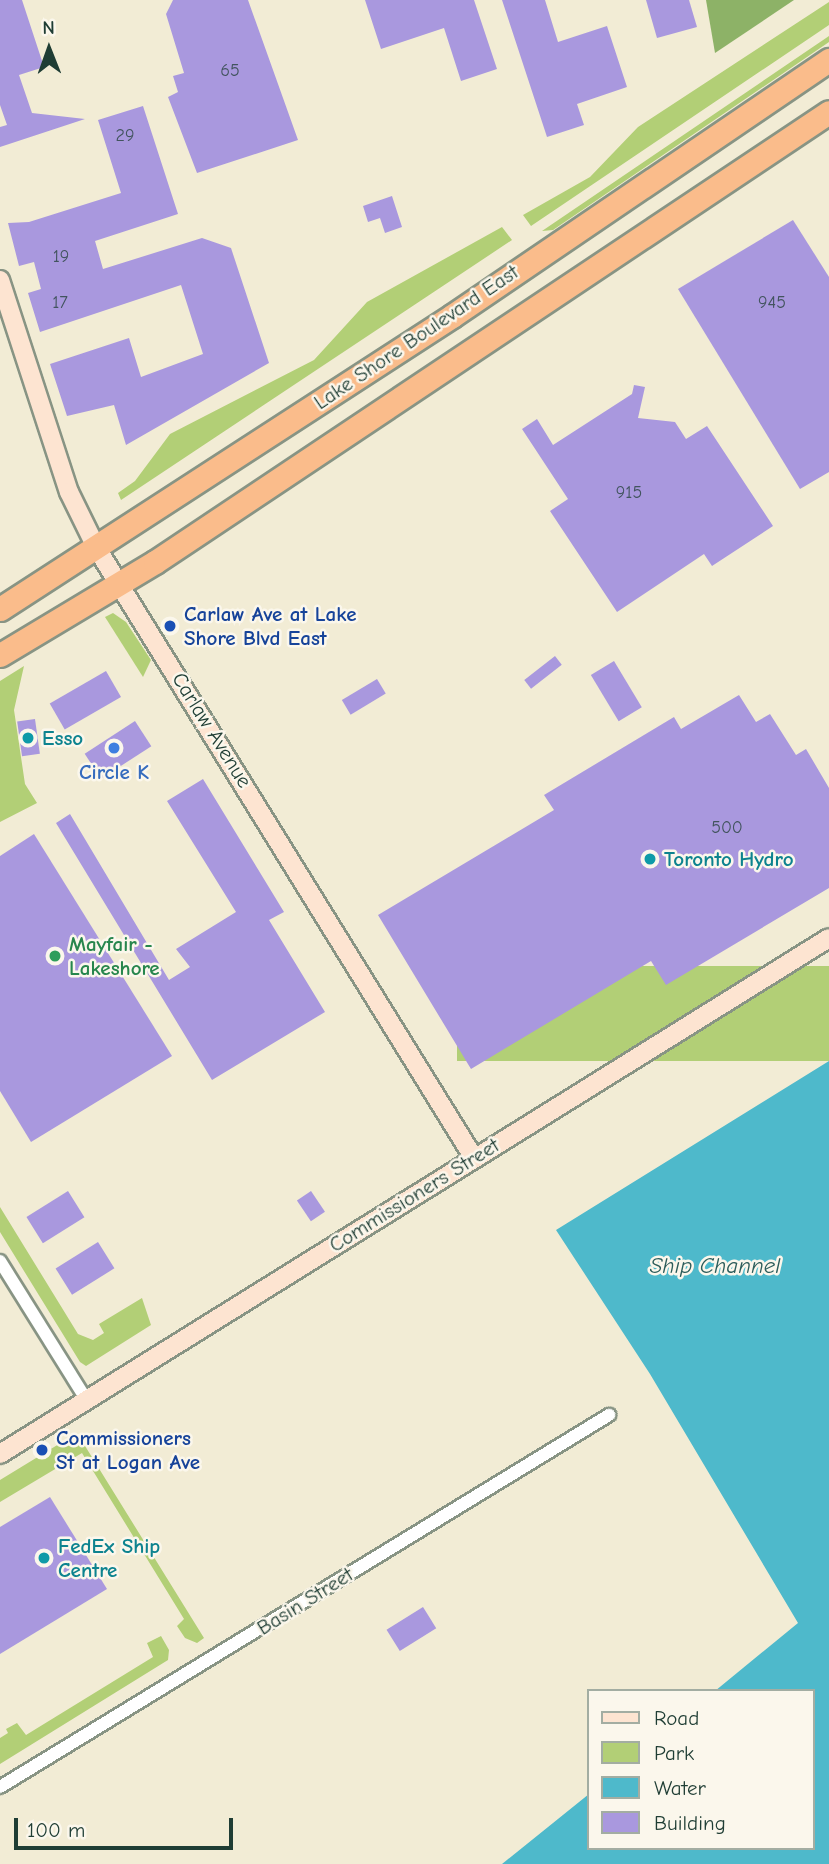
<!DOCTYPE html>
<html>
<head>
<meta charset="utf-8">
<style>
	body { margin:0 }
	#map { position:relative; width:829px; height:1864px; overflow:hidden; background:#f2ecd5; font-family:"Comic Neue",sans-serif }
	div>[style] { position:absolute }
	.green>* { inset:0; background:#b2cf76; transform-origin:0 0 }
	.forest>* { inset:0; background:#8db267 }
	.water>* { inset:0; background:#4eb9cb }
	.building>* { inset:0; background:#a998de; transform-origin:0 0 }
	.roads { filter:drop-shadow(2px 0 #889484) drop-shadow(-2px 0 #889484) drop-shadow(0 2px #889484) drop-shadow(0 -2px #889484) }
	.street>* { height:12px; margin:-6px; padding:0 6px; transform-origin:6px; border-radius:6px; background:#fff }
	.secondary>* { height:18px; margin:-9px; padding:0 9px; transform-origin:9px; border-radius:9px; background:#fde4d1 }
	.highway>* { height:23px; margin:-11.5px; padding:0 11.5px; transform-origin:11.5px; border-radius:11.5px; background:#fabc8b }
	.dots>* { width:19px; height:19px; translate:-50% -50%; box-sizing:border-box; border:4px solid #fbf7ec; border-radius:50% }
	span { translate:-50% -50%; white-space:nowrap; text-align:center; line-height:1.15; -webkit-text-stroke:5px #fbf7ec; paint-order:stroke }
	.number-label { font-size:18px; color:#42545e }
	.number-label span { -webkit-text-stroke-width:0 }
	.street-label { font-size:21px; color:#1f3d34 }
	.transit-label { font-size:21px; color:#164399; font-weight:700 }
	.left { translate:0 -50%; text-align:left }
	.culture-label { font-size:21px; color:#0d838f; font-weight:700 }
	.shop-label { font-size:21px; color:#366cbe; font-weight:700 }
	.leisure-label { font-size:21px; color:#27864d; font-weight:700 }
	.water-label { font-size:23px; color:#2b5c5a; font-style:italic }
	.legend { position:absolute; left:587px; top:1689px; width:228px; height:161px; box-sizing:border-box; background:#fbf7ec; border:2px solid #a3ada2; margin:0; padding:9px 12px; list-style:none; font-size:21px; color:#1f3d34 }
	.legend li { display:flex; align-items:center; gap:14px; height:35px }
	.legend b { width:35px; border:2px solid #a3ada2 }
	.north { position:absolute; left:14px; top:14px; width:70px; height:70px; -webkit-text-stroke:5px #fbf7ec; paint-order:stroke; rotate:359deg; font-size:19px; font-weight:700; line-height:28px; text-align:center; color:#1f3d34 }
	.north::after { content:''; display:block; margin:auto; width:24px; height:32px; background:#1f3d34; clip-path:polygon(50% 0,100% 100%,50% 72%,0 100%) }
	.scale { position:absolute; left:14px; top:1818px; width:219px; height:32px; box-sizing:border-box; border:4px solid #1f3d34; border-top:0; padding-left:9px; font-size:21px; line-height:24px; white-space:nowrap; color:#1f3d34; -webkit-text-stroke:5px #fbf7ec; paint-order:stroke }
</style>
</head>
<body>
<div id="map">
	<div class="green">
		<div style="clip-path:polygon(829px 2px,829px 25px,531px 226px,523px 215px,590px 177px,638px 127px)"></div>
		<div style="clip-path:polygon(829px 36px,829px 42px,666px 153px,553px 230px,542px 231px)"></div>
		<div style="clip-path:polygon(502px 227px,512px 240px,121px 500px,118px 493px,135px 481px,170px 434px,314px 360px,367px 302px)"></div>
		<div style="clip-path:polygon(113px 613px,126px 622px,151px 660px,143px 677px,105px 617px)"></div>
		<div style="clip-path:polygon(24px 666px,14px 710px,25px 784px,37px 803px,0 822px,0 681px)"></div>
		<div style="left:829px;top:966px;width:95px;height:372px;rotate:90deg"></div>
		<div style="clip-path:polygon(0 1207px,78px 1334px,93px 1340px,104px 1333px,99px 1324px,142px 1298px,151px 1325px,86px 1366px,80px 1362px,0 1232px)"></div>
		<div style="clip-path:polygon(77px 1433px,204px 1638px,197px 1643px,185px 1638px,177px 1626px,184px 1619px,82px 1453px,0 1502px,0 1480px)"></div>
		<div style="clip-path:polygon(161px 1636px,169px 1650px,168px 1660px,0 1764px,0 1738px,8px 1733px,6px 1729px,17px 1723px,26px 1735px,153px 1657px,147px 1643px)"></div>
	</div>
	<div class="forest">
		<div style="clip-path:polygon(706px 0,794px 0,715px 53px)"></div>
	</div>
	<div class="water">
		<div style="clip-path:polygon(829px 1061px,829px 1864px,502px 1864px,589px 1794px,589px 1848px,813px 1848px,813px 1691px,715px 1691px,798px 1623px,650px 1374px,556px 1230px)"></div>
	</div>
	<div class="building">
		<div style="clip-path:polygon(0 0,22px 0,44px 67px,19px 75px,32px 113px,85px 119px,0 147px,0 127px,7px 125px,0 105px)"></div>
		<div style="clip-path:polygon(173px 0,248px 0,298px 140px,197px 173px,168px 97px,178px 92px,173px 76px,184px 73px,166px 14px)"></div>
		<div style="clip-path:polygon(365px 0,474px 0,497px 69px,461px 81px,444px 28px,381px 49px)"></div>
		<div style="clip-path:polygon(502px 0,545px 0,558px 42px,607px 26px,627px 87px,577px 104px,584px 125px,547px 137px)"></div>
		<div style="clip-path:polygon(646px 0,689px 0,697px 27px,657px 38px)"></div>
		<div style="clip-path:polygon(143px 106px,178px 214px,95px 241px,103px 269px,202px 238px,231px 248px,269px 363px,126px 445px,114px 405px,67px 416px,50px 364px,129px 338px,141px 377px,203px 354px,181px 285px,40px 332px,28px 293px,41px 289px,34px 262px,19px 266px,8px 223px,29px 222px,121px 193px,98px 120px)"></div>
		<div style="clip-path:polygon(392px 196px,402px 227px,385px 233px,380px 218px,368px 222px,363px 206px)"></div>
		<div style="clip-path:polygon(793px 220px,829px 277px,829px 472px,800px 489px,678px 289px)"></div>
		<div style="clip-path:polygon(634px 385px,645px 387px,638px 418px,675px 422px,686px 439px,707px 426px,773px 526px,712px 566px,704px 554px,617px 612px,550px 511px,568px 499px,522px 429px,537px 419px,553px 445px,632px 394px)"></div>
		<div style="left:555px;top:656px;width:11px;height:39px;rotate:52deg"></div>
		<div style="left:614px;top:661px;width:54px;height:27px;rotate:59deg"></div>
		<div style="left:106px;top:671px;width:30px;height:65px;rotate:60deg"></div>
		<div style="left:377px;top:679px;width:17px;height:41px;rotate:59deg"></div>
		<div style="clip-path:polygon(739px 695px,756px 722px,770px 714px,796px 755px,806px 749px,829px 788px,829px 888px,666px 985px,651px 961px,471px 1069px,378px 915px,554px 810px,544px 795px,674px 717px,681px 729px)"></div>
		<div style="left:35px;top:719px;width:35px;height:18px;rotate:82deg"></div>
		<div style="left:135px;top:721px;width:30px;height:60px;rotate:57deg"></div>
		<div style="clip-path:polygon(203px 779px,284px 912px,269px 920px,325px 1012px,212px 1080px,56px 823px,70px 814px,169px 980px,190px 967px,176px 949px,236px 912px,167px 801px)"></div>
		<div style="clip-path:polygon(34px 834px,172px 1056px,31px 1142px,0 1091px,0 856px)"></div>
		<div style="left:68px;top:1191px;width:31px;height:49px;rotate:58deg"></div>
		<div style="left:311px;top:1191px;width:25px;height:17px;rotate:56deg"></div>
		<div style="left:98px;top:1242px;width:31px;height:50px;rotate:58deg"></div>
		<div style="clip-path:polygon(50px 1497px,107px 1589px,0 1654px,0 1527px)"></div>
		<div style="left:423px;top:1607px;width:25px;height:43px;rotate:58deg"></div>
	</div>
	<div class="roads">
		<div class="street">
			<div style="left:0;top:1261px;width:165px;rotate:58.1deg"></div>
			<div style="left:0;top:1787px;width:714px;rotate:-31.42deg"></div>
		</div>
		<div class="secondary">
			<div style="left:0;top:280px;width:223px;rotate:72deg"></div>
			<div style="left:69px;top:492px;width:61px;rotate:63.9deg"></div>
			<div style="left:96px;top:547px;width:718px;rotate:58.26deg"></div>
			<div style="left:0;top:1454px;width:976px;rotate:-31.9deg"></div>
		</div>
		<div class="highway">
			<div style="left:0;top:609px;width:539px;rotate:-32.95deg"></div>
			<div style="left:452px;top:316px;width:456px;rotate:-34.2deg"></div>
			<div style="left:0;top:655px;width:181px;rotate:-31deg"></div>
			<div style="left:155px;top:562px;width:810px;rotate:-33.73deg"></div>
		</div>
	</div>
	<div class="dots">
		<div style="left:170px;top:626px;background:#1a4fb4"></div>
		<div style="left:28px;top:738px;background:#0f9aa8"></div>
		<div style="left:114px;top:748px;background:#3f7fe0"></div>
		<div style="left:650px;top:859px;background:#0f9aa8"></div>
		<div style="left:55px;top:956px;background:#2e9e5b"></div>
		<div style="left:42px;top:1450px;background:#1a4fb4"></div>
		<div style="left:44px;top:1558px;background:#0f9aa8"></div>
	</div>
	<div class="number-label">
		<span style="left:230px;top:71px">65</span>
		<span style="left:125px;top:136px">29</span>
		<span style="left:61px;top:257px">19</span>
		<span style="left:60px;top:303px">17</span>
		<span style="left:772px;top:303px">945</span>
		<span style="left:629px;top:493px">915</span>
		<span style="left:727px;top:828px">500</span>
	</div>
	<div class="street-label">
		<span style="left:416px;top:337px;rotate:-34deg">Lake Shore Boulevard East</span>
		<span style="left:212px;top:730px;rotate:58deg">Carlaw Avenue</span>
		<span style="left:414px;top:1195px;rotate:-32deg">Commissioners Street</span>
		<span style="left:305px;top:1601px;rotate:-32deg">Basin Street</span>
	</div>
	<div class="transit-label">
		<span class="left" style="left:184px;top:626px">Carlaw Ave at Lake<br>Shore Blvd East</span>
		<span class="left" style="left:56px;top:1450px">Commissioners<br>St at Logan Ave</span>
	</div>
	<div class="culture-label">
		<span class="left" style="left:42px;top:738px">Esso</span>
		<span class="left" style="left:664px;top:859px">Toronto Hydro</span>
		<span class="left" style="left:58px;top:1558px">FedEx Ship<br>Centre</span>
	</div>
	<div class="shop-label">
		<span style="left:114px;top:772px">Circle K</span>
	</div>
	<div class="leisure-label">
		<span class="left" style="left:69px;top:956px">Mayfair -<br>Lakeshore</span>
	</div>
	<div class="water-label">
		<span style="left:715px;top:1266px">Ship Channel</span>
	</div>
	<ul class="legend">
	<li><b style="height:9px;background:#fde4d1"></b>Road</li>
	<li><b style="height:19px;background:#b2cf76"></b>Park</li>
	<li><b style="height:19px;background:#4eb9cb"></b>Water</li>
	<li><b style="height:19px;background:#a998de"></b>Building</li>
	</ul>
	<div class="north">N</div>
	<div class="scale">100 m</div>
</div>
</body>
</html>
